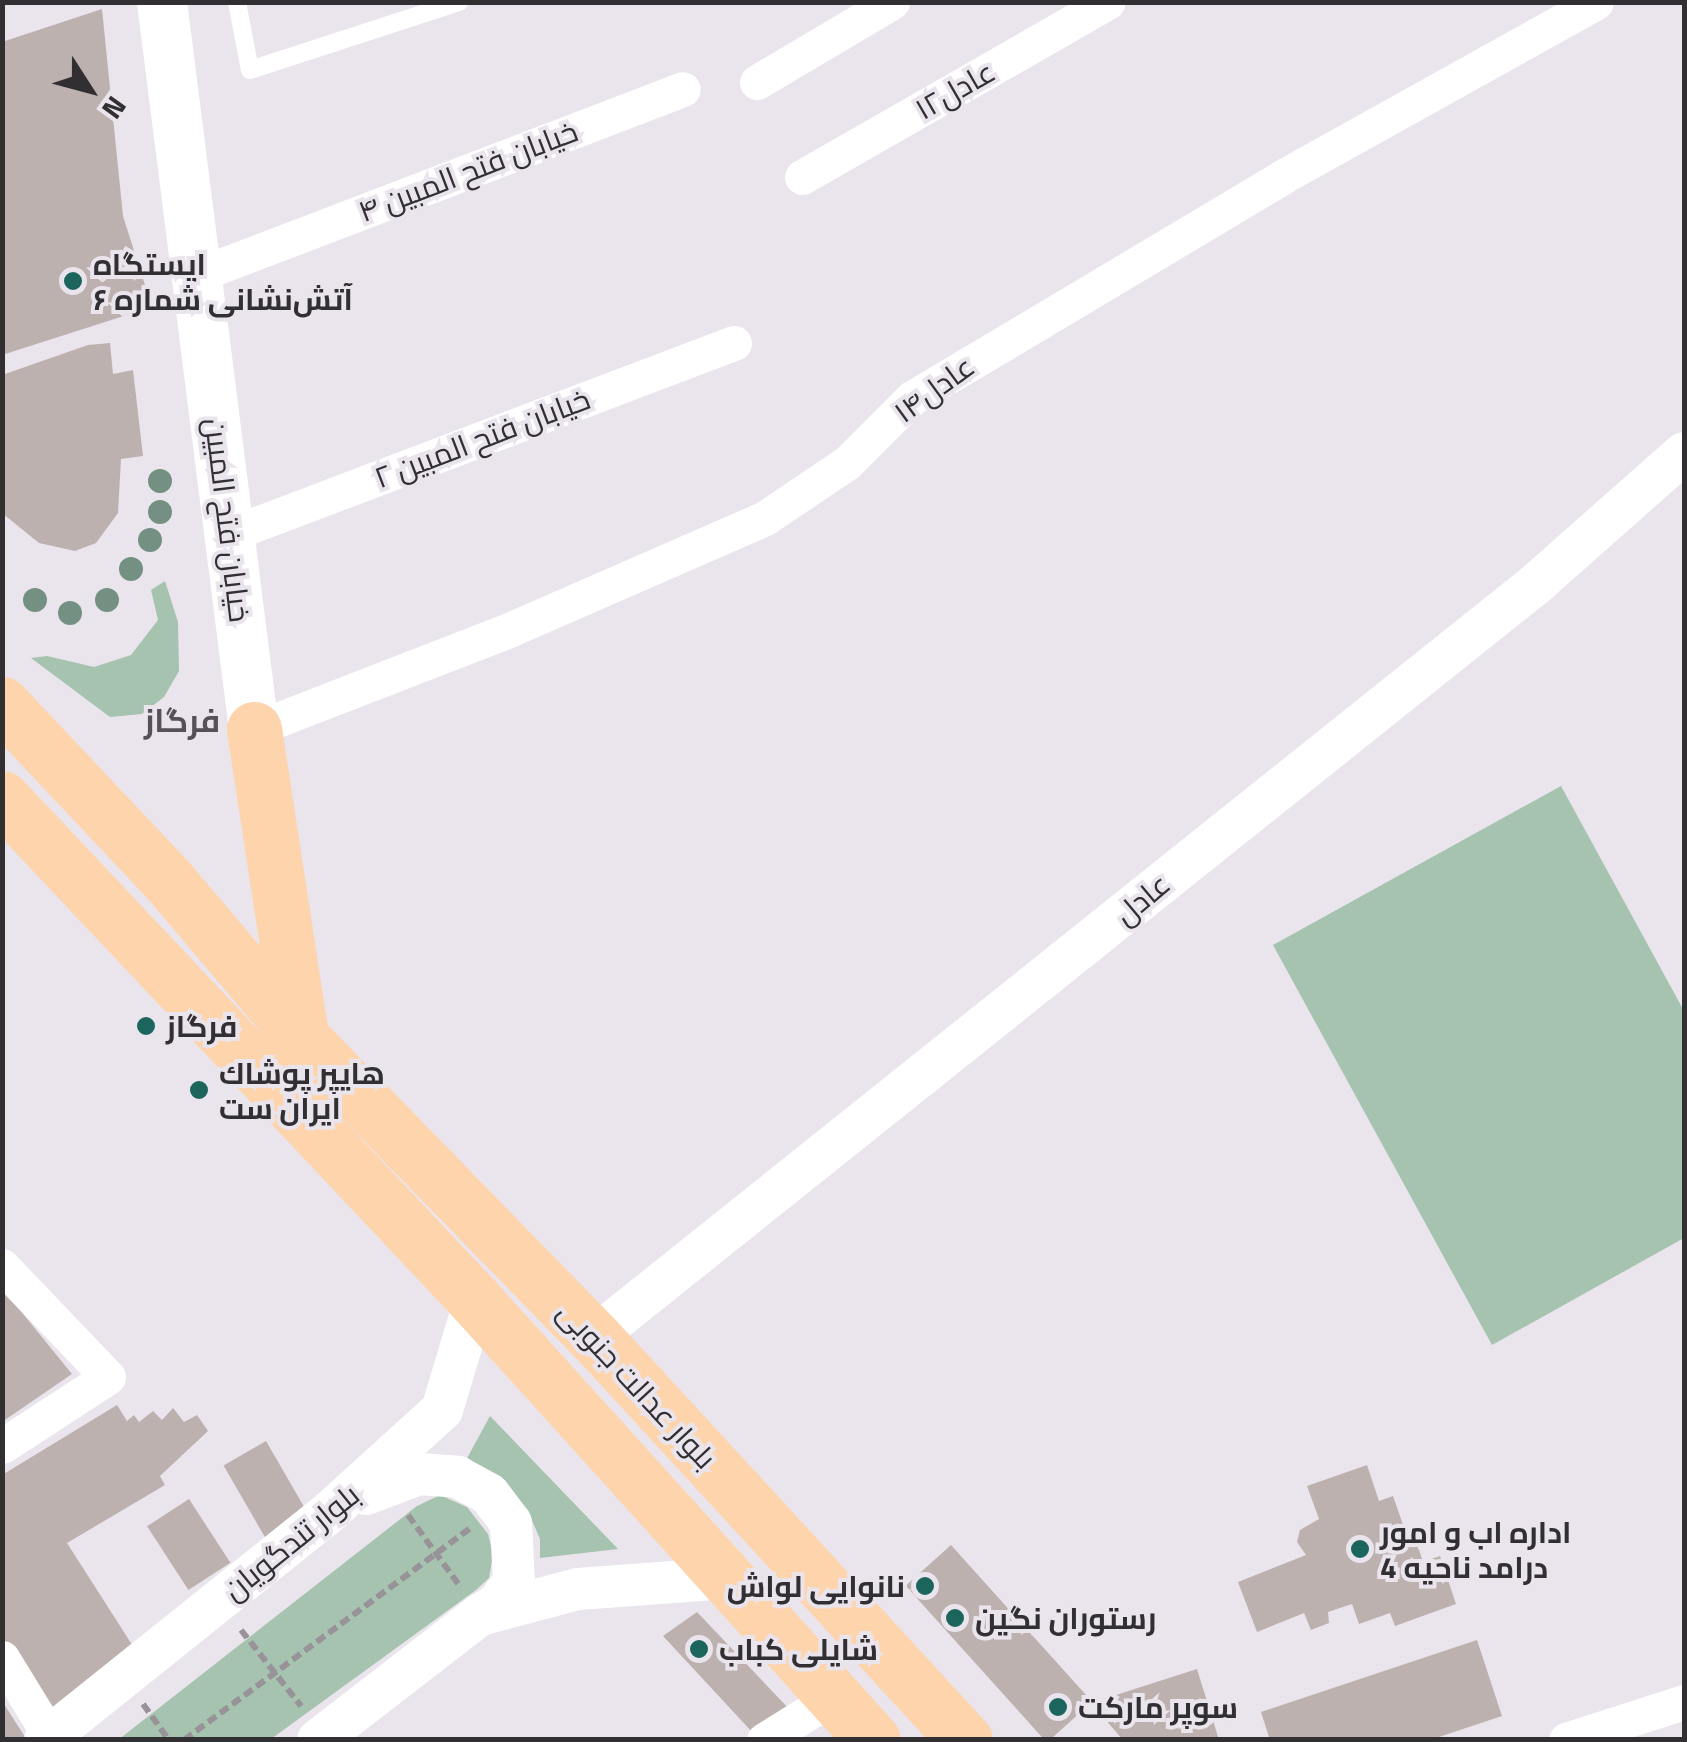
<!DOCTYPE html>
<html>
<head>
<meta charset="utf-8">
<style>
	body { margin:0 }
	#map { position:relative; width:1687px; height:1742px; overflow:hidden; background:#eae4ed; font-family:"Titillium Web",Cairo,sans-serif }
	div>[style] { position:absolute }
	.green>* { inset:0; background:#a6c3af }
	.building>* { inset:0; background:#bdb1af; transform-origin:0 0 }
	.path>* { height:6px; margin-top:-3px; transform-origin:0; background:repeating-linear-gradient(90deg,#979399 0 10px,transparent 0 15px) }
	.service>* { height:18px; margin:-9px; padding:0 9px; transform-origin:9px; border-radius:9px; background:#fff }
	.minor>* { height:35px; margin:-17.5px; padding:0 17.5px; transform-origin:17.5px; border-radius:17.5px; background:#fff }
	.tertiary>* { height:42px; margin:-21px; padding:0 21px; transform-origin:21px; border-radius:21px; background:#fff }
	.secondary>* { height:50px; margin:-25px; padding:0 25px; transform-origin:25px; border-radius:25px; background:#fff }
	.primary>* { height:55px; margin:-27.5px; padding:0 27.5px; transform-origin:27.5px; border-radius:27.5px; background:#fdd4ac }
	.trees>* { width:24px; height:24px; margin:-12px; border-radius:50%; background:#749083 }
	.dots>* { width:28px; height:28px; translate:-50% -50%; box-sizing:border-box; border:5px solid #eae4ed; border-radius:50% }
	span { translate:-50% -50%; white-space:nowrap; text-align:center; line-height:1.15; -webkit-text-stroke:8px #eae4ed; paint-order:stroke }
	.street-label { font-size:30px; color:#312f32 }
	.poi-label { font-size:30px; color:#312f32; font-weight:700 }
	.left { translate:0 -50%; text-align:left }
	.right { translate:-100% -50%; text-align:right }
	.neighbourhood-label { font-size:32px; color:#565159; font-weight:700 }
	.frame { position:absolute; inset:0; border:5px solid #312f32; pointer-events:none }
	.north { position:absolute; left:40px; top:40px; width:100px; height:100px; -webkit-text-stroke:8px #eae4ed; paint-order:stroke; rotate:126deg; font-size:28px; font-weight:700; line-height:40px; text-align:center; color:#312f32 }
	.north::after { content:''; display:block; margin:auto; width:35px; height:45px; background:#312f32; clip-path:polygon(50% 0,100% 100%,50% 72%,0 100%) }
</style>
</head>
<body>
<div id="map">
	<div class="green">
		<div style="clip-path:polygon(165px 581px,178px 622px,179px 671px,164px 697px,142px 714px,110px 717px,31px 658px,47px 656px,94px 667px,131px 655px,158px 620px,151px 590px)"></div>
		<div style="clip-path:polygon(1561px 786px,1684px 1011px,1684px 1238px,1492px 1345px,1273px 945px)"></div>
		<div style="clip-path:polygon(490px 1416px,618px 1549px,540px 1558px,540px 1539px,527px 1509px,465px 1462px)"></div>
		<div style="clip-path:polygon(440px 1495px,467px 1507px,488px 1534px,493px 1555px,489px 1578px,476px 1590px,271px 1739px,118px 1740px,417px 1506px)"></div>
	</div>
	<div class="building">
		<div style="clip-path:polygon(102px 9px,123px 216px,152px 307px,2px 355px,2px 42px)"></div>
		<div style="clip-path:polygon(110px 343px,113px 374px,133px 370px,143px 456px,121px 459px,118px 513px,96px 543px,75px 551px,39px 543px,2px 513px,2px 375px,88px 345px)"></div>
		<div style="clip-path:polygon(2px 1288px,72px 1374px,2px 1422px)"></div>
		<div style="clip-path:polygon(117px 1405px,127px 1421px,134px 1415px,139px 1422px,153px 1411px,162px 1420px,173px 1408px,184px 1422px,197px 1415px,208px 1431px,160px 1476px,165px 1485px,67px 1543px,138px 1654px,49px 1712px,2px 1640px,2px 1475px)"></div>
		<div style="left:266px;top:1441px;width:85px;height:49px;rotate:60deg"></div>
		<div style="clip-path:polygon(1367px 1465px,1379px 1501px,1393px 1496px,1407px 1536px,1414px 1534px,1423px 1562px,1440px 1556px,1456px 1604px,1395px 1626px,1390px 1613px,1359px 1624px,1352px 1604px,1328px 1612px,1329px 1623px,1311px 1630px,1304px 1613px,1257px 1632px,1238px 1582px,1306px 1555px,1297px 1542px,1300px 1530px,1319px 1519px,1307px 1486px)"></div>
		<div style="left:189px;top:1499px;width:76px;height:50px;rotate:57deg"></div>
		<div style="left:951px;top:1545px;width:211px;height:61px;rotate:48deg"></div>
		<div style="clip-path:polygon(697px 1612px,792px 1712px,753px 1733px,663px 1636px)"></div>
		<div style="clip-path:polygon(1477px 1640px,1502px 1716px,1430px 1740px,1270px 1740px,1261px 1712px)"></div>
		<div style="clip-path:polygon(1197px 1669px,1219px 1740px,1123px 1740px,1091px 1703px)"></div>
		<div style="clip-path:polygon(2px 1701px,27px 1740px,2px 1740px)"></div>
	</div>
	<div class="path">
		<div style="left:408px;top:1515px;width:87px;rotate:53.9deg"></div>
		<div style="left:241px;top:1630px;width:97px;rotate:51.7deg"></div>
		<div style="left:143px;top:1704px;width:44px;rotate:54.2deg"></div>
		<div style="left:184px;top:1740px;width:356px;rotate:-36.5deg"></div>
	</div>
	<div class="service">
		<div style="left:237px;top:2px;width:69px;rotate:79.2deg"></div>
		<div style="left:250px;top:70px;width:220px;rotate:-18deg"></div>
	</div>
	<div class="minor">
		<div style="left:757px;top:82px;width:157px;rotate:-30.7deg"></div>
		<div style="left:802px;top:177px;width:352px;rotate:-29.8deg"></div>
		<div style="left:197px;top:275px;width:520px;rotate:-20.94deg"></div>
		<div style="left:230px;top:534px;width:539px;rotate:-20.76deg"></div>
		<div style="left:254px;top:729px;width:274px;rotate:-21.2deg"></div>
		<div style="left:509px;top:630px;width:279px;rotate:-23.6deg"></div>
		<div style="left:765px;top:518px;width:99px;rotate:-33.9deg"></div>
		<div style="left:847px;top:463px;width:92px;rotate:-45deg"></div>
		<div style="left:912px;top:398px;width:431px;rotate:-30.8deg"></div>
		<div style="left:1282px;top:177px;width:359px;rotate:-29.1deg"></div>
		<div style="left:2px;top:1266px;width:153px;rotate:46.3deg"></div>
		<div style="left:108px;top:1377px;width:126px;rotate:146.9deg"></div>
		<div style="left:2px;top:1658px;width:92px;rotate:58.4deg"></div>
		<div style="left:764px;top:1740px;width:84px;rotate:-31.8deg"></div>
		<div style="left:1566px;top:1740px;width:124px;rotate:-17.9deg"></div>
	</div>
	<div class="tertiary">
		<div style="left:594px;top:1337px;width:1207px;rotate:-38.64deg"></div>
		<div style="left:1537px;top:583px;width:196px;rotate:-41.5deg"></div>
		<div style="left:366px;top:1494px;width:57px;rotate:-20.7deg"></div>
		<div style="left:419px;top:1474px;width:39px;rotate:4deg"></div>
		<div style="left:458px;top:1477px;width:35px;rotate:29deg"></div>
		<div style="left:489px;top:1494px;width:36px;rotate:53deg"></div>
		<div style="left:511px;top:1523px;width:59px;rotate:87.1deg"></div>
		<div style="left:514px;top:1582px;width:28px;rotate:128deg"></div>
		<div style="left:497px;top:1604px;width:20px;rotate:147deg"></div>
		<div style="left:45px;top:1740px;width:359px;rotate:-38.7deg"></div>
		<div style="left:325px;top:1516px;width:158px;rotate:-42.2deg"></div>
		<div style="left:442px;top:1410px;width:115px;rotate:-73.3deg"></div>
		<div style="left:318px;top:1740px;width:205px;rotate:-37.7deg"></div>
		<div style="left:480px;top:1615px;width:101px;rotate:-14.9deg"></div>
		<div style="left:578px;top:1589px;width:150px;rotate:-4.2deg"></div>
	</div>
	<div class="secondary">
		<div style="left:162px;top:2px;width:733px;rotate:82.79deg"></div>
	</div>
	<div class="primary">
		<div style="left:2px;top:704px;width:241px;rotate:46.7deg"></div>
		<div style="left:167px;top:879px;width:207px;rotate:49.7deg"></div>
		<div style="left:301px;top:1037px;width:419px;rotate:45.7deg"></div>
		<div style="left:594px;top:1337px;width:548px;rotate:47.37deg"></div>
		<div style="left:254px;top:729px;width:312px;rotate:81.3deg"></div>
		<div style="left:2px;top:798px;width:690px;rotate:46.7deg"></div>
		<div style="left:475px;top:1300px;width:593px;rotate:47.87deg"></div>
	</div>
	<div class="trees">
		<div style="left:160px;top:481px"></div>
		<div style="left:160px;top:512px"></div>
		<div style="left:150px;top:540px"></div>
		<div style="left:131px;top:569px"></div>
		<div style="left:35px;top:600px"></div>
		<div style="left:107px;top:600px"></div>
		<div style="left:70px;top:613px"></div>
	</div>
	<div class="dots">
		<div style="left:73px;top:281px;background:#1b655d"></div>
		<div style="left:146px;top:1026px;background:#1b655d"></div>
		<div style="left:199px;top:1090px;background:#1b655d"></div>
		<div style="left:1360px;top:1549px;background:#1b655d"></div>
		<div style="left:925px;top:1586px;background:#1b655d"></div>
		<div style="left:955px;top:1618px;background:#1b655d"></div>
		<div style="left:699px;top:1649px;background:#1b655d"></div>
		<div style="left:1058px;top:1707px;background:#1b655d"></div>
	</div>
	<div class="street-label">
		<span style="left:955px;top:90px;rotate:-30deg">عادل۱۲</span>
		<span style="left:468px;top:171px;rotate:-21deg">خیابان فتح المبین ۴</span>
		<span style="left:934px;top:389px;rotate:-36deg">عادل۱۴</span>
		<span style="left:482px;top:438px;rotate:-21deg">خیابان فتح المبین ۲</span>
		<span style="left:228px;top:520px;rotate:83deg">خیابان فتح المبین</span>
		<span style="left:1142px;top:899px;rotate:-40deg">عادل</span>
		<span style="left:637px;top:1385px;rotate:47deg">بلوار عدالت جنوبی</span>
		<span style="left:291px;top:1542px;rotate:-39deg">بلوار تندگویان</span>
	</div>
	<div class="poi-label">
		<span class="left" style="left:93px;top:281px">ایستگاه<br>آتش‌نشانی شماره ۶</span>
		<span class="left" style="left:166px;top:1026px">فرگاز</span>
		<span class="left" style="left:219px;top:1090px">هايپر پوشاك<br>ايران ست</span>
		<span class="left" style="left:1380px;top:1549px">اداره اب و امور<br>درامد ناحیه 4</span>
		<span class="right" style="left:905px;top:1586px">نانوایی لواش</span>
		<span class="left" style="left:975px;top:1618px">رستوران نگین</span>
		<span class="left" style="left:719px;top:1649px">شایلی کباب</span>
		<span class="left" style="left:1078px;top:1707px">سوپر مارکت</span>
	</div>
	<div class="neighbourhood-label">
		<span style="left:182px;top:720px">فرگاز</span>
	</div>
	<div class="frame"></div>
	<div class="north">N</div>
</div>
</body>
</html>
